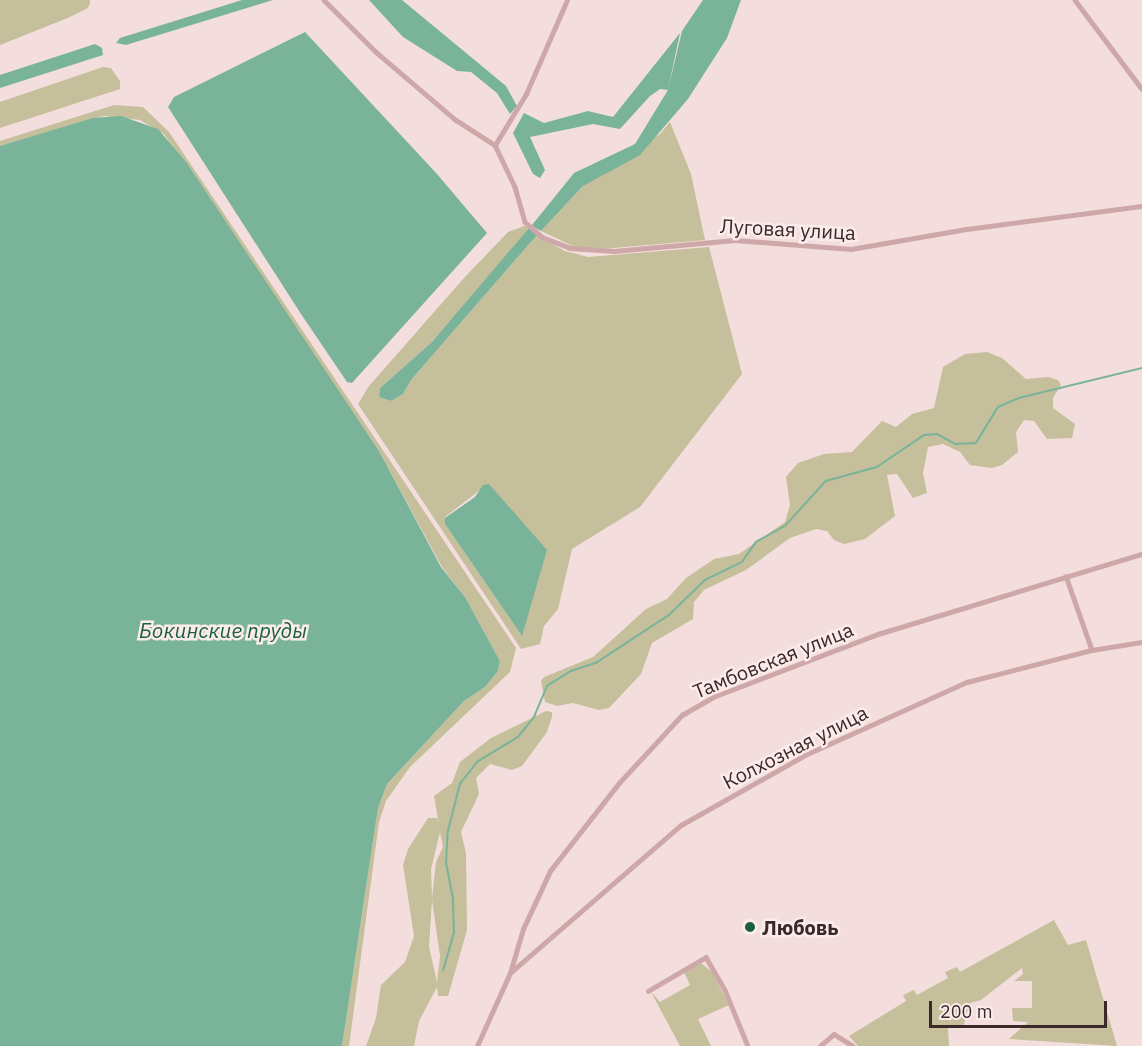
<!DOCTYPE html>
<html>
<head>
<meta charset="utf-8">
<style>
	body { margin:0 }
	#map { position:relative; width:1142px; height:1046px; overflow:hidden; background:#f4dedd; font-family:"IBM Plex Sans",sans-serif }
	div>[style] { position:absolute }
	.green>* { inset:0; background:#c5bf9b }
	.water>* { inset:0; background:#79b49a }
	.stream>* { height:1.5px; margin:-0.75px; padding:0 0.75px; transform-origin:0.75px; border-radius:0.75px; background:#79b49a }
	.street>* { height:4.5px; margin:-2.25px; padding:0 2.25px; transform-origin:2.25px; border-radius:2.25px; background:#cea7a8 }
	.dots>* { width:16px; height:16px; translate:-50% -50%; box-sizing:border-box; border:3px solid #fbebea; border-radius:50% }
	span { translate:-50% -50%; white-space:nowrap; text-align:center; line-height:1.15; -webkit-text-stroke:5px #fbebea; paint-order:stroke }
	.street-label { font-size:20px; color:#3a282b }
	.poi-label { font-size:20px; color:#3a282b; font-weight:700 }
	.left { translate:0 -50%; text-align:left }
	.water-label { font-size:21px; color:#1a5f42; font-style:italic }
	.scale { position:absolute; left:929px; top:1001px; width:178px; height:27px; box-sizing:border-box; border:3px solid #3a282b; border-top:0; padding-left:8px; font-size:18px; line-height:21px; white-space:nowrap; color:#3a282b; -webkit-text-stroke:4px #fbebea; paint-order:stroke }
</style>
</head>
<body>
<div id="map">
	<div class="green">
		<div style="clip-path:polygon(0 0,90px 0,90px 3px,88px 8px,70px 17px,0 45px)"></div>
		<div style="clip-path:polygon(103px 67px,111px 68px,120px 81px,120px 89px,0 128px,0 102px)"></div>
		<div style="clip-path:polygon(114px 105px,143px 107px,169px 132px,516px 648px,510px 672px,410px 767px,386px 801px,379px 822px,349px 1046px,342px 1046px,378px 808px,387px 784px,464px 701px,485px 687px,498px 671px,500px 661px,465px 597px,442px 567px,379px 451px,164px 134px,140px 120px,104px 116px,0 146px,0 141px)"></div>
		<div style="clip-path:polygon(670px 122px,691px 174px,705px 240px,591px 250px,577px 248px,541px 231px,583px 186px,660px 134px)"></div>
		<div style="clip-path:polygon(evenodd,524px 226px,529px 228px,516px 246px,432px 342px,380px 388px,379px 397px,391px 401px,403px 394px,411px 380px,537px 235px,565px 251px,588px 257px,709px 247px,742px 374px,640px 507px,572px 549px,558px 609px,544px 626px,540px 644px,521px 649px,358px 404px,369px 386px,464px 278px,508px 232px,524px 226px,480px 490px,522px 636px,445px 524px,445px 517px,480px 490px)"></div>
		<div style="clip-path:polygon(987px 352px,1002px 358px,1026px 379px,1048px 377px,1058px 380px,1061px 385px,1053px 398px,1053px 408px,1075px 424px,1072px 438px,1047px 439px,1034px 421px,1024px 420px,1016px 432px,1018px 452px,1002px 465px,992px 468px,970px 465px,960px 452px,943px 444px,928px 447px,923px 473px,927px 493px,913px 498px,897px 474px,887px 475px,895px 516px,865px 539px,844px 544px,834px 540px,827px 531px,816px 529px,790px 538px,746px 570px,704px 590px,694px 602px,693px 619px,652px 643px,641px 674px,609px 708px,599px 710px,573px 703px,557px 706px,545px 702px,541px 681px,544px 677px,593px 657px,646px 609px,667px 599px,686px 578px,714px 559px,739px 554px,785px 522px,790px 505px,786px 477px,798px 463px,824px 454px,852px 452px,882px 421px,896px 427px,912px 414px,934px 408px,943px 367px,965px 354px)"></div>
		<div style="clip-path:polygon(evenodd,546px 711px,552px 712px,552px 717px,547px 732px,522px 766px,512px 770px,490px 764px,476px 778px,479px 794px,461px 832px,466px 853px,467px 930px,448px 996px,438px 996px,437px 987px,419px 1021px,414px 1046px,366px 1046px,376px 1018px,381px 985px,405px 962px,414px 936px,403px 865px,408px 849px,428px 818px,437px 818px,439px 825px,434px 796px,452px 783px,460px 762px,491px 738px,546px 711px,440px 832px,443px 847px,436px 862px,432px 898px,431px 869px,440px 832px,546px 711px,432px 900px,440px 956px,437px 982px,429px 947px,432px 900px)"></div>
		<div style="clip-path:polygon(1054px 920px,1068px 945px,1086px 940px,1117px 1046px,1009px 1039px,1028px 1022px,1013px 1021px,1012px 1008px,1032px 1008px,1032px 981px,1014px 981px,1023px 974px,1022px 968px,981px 1000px,970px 1003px,963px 1027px,948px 1028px,949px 1046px,858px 1046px,849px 1036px,906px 1001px,903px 995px,914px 990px,917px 995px,948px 978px,945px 972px,957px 967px,960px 972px)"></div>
		<div style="clip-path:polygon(701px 963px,712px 972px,729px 1005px,698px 1019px,711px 1046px,680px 1046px,651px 992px,660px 1002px,690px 985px,684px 972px)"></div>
	</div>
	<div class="water">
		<div style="clip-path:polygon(242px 0,273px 0,126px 45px,116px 43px,120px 38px)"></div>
		<div style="clip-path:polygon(369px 0,402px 0,506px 86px,517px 106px,510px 114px,497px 93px,471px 72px,457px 71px,403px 37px)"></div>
		<div style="clip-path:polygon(703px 0,741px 0,727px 38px,688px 99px,640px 155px,583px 186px,541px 231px,537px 229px,532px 225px,574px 173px,635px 144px,668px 90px,660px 89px,650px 96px,620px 129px,593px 124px,530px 137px,545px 170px,540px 178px,533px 174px,513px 133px,524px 113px,544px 123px,588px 111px,613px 117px,680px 33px,668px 90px,682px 31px)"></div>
		<div style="clip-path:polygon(305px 32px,437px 174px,487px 233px,352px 383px,347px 382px,301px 314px,168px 107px,174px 97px)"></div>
		<div style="clip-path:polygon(95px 44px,102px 48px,103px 55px,0 88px,0 75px)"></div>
		<div style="clip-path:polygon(121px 116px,158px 129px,186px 162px,379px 451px,441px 567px,465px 597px,500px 661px,498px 671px,485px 687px,464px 701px,387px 784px,378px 808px,342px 1046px,0 1046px,0 146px,93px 118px)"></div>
		<div style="clip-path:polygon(529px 228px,537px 235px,411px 380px,403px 394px,391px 401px,379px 397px,380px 388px,432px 342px)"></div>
		<div style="clip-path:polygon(489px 484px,547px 550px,522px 636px,445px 524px,445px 518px,475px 497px,483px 485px)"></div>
	</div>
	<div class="stream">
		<div style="left:443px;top:971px;width:40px;rotate:-74deg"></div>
		<div style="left:454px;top:933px;width:34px;rotate:-92deg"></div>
		<div style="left:453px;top:899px;width:36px;rotate:-101deg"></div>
		<div style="left:446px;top:864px;width:33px;rotate:-87deg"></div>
		<div style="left:448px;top:831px;width:49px;rotate:-75.7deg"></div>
		<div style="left:460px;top:784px;width:28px;rotate:-52deg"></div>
		<div style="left:477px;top:762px;width:48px;rotate:-31.4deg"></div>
		<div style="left:518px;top:737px;width:26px;rotate:-51deg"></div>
		<div style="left:534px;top:717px;width:34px;rotate:-67deg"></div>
		<div style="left:547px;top:686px;width:28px;rotate:-32deg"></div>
		<div style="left:571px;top:671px;width:26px;rotate:-18deg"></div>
		<div style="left:596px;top:663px;width:87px;rotate:-33.3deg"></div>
		<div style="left:669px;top:615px;width:50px;rotate:-44.2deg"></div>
		<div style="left:705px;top:580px;width:41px;rotate:-25.9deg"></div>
		<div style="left:742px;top:562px;width:24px;rotate:-55deg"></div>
		<div style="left:756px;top:542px;width:33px;rotate:-29deg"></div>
		<div style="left:785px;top:526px;width:61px;rotate:-47.7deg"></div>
		<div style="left:826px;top:481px;width:53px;rotate:-15.4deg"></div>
		<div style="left:877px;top:467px;width:57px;rotate:-34.2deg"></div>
		<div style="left:924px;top:435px;width:13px;rotate:-4deg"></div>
		<div style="left:937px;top:434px;width:21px;rotate:28deg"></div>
		<div style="left:956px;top:444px;width:20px;rotate:-3deg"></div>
		<div style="left:976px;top:443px;width:42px;rotate:-58.6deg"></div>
		<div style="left:998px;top:407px;width:23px;rotate:-23deg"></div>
		<div style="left:1019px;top:398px;width:127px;rotate:-13.7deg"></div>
	</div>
	<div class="street">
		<div style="left:324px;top:0;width:74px;rotate:45deg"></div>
		<div style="left:376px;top:52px;width:105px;rotate:40.4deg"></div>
		<div style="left:456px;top:120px;width:46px;rotate:32.7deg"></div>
		<div style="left:495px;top:145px;width:47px;rotate:64.5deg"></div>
		<div style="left:515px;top:187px;width:36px;rotate:74deg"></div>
		<div style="left:525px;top:222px;width:23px;rotate:41deg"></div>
		<div style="left:542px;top:237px;width:30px;rotate:21deg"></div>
		<div style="left:570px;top:248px;width:44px;rotate:3.9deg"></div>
		<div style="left:614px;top:251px;width:121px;rotate:-5.2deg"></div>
		<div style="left:735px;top:240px;width:116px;rotate:4.4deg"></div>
		<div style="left:851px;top:249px;width:118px;rotate:-9.8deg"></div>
		<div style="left:967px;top:229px;width:177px;rotate:-7.5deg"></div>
		<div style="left:1075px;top:0;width:111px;rotate:53deg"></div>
		<div style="left:495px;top:145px;width:60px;rotate:-58.7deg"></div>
		<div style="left:526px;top:94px;width:103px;rotate:-66.4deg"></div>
		<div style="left:1066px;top:576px;width:78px;rotate:70.6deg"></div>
		<div style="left:510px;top:973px;width:226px;rotate:-40.9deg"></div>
		<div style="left:681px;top:825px;width:142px;rotate:-29.4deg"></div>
		<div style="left:805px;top:755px;width:178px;rotate:-24.3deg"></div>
		<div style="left:967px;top:682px;width:129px;rotate:-14.4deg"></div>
		<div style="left:1092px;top:650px;width:51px;rotate:-9.1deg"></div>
		<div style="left:648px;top:991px;width:67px;rotate:-30.4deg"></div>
		<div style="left:706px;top:957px;width:38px;rotate:60deg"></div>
		<div style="left:725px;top:990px;width:61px;rotate:67.7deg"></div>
		<div style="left:477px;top:1046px;width:80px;rotate:-65.7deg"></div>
		<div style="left:510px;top:973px;width:46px;rotate:-73.5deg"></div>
		<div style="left:523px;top:929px;width:64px;rotate:-65deg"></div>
		<div style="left:550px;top:871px;width:112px;rotate:-51.9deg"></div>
		<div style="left:619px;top:783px;width:93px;rotate:-47.2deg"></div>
		<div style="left:682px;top:715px;width:36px;rotate:-30deg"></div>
		<div style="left:713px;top:697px;width:177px;rotate:-20.9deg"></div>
		<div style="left:878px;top:634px;width:276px;rotate:-16.9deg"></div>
		<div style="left:820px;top:1046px;width:18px;rotate:-41deg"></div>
		<div style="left:834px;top:1034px;width:22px;rotate:32deg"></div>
	</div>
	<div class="dots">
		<div style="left:750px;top:927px;background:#1a5f42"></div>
	</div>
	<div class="street-label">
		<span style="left:788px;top:229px;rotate:3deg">Луговая улица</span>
		<span style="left:773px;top:660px;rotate:-22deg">Тамбовская улица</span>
		<span style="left:795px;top:747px;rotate:-27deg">Колхозная улица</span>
	</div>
	<div class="poi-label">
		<span class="left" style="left:762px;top:927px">Любовь</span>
	</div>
	<div class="water-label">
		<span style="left:223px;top:630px">Бокинские пруды</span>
	</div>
	<div class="scale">200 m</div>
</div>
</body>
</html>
